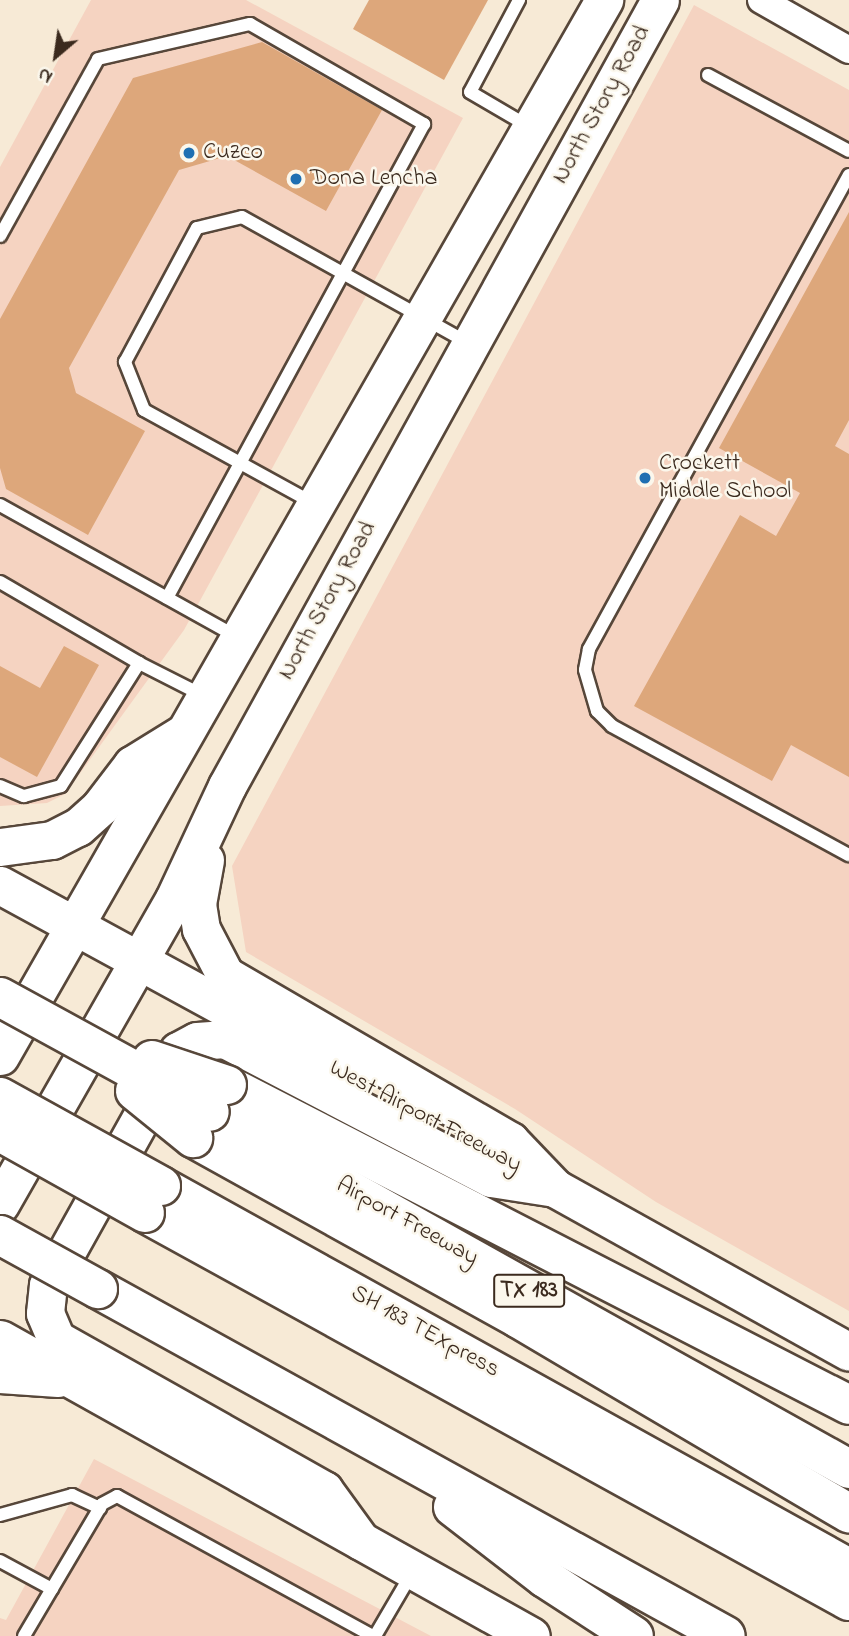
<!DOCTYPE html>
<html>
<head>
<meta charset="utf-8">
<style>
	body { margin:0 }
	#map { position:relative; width:849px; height:1636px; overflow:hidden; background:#f7ead6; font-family:"Indie Flower",sans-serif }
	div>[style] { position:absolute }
	.built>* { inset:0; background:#f5d3c1 }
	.building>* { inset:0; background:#dda77b }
	.roads { filter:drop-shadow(2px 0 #57473a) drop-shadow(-2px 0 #57473a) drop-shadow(0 2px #57473a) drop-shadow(0 -2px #57473a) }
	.lane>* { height:12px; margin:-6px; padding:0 6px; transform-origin:6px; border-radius:6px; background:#fff }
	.street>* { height:26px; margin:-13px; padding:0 13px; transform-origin:13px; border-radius:13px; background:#fff }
	.secondary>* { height:37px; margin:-18.5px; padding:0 18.5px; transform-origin:18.5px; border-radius:18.5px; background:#fff }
	.highway>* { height:38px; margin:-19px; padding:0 19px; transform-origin:19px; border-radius:19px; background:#fff }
	.bridges { filter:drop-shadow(2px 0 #57473a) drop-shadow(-2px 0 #57473a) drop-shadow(0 2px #57473a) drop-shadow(0 -2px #57473a) }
	.highway-bridge>* { height:38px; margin:-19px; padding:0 19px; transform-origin:19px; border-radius:19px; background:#fff }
	.dots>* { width:19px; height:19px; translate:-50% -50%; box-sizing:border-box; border:4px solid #fbf7ec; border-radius:50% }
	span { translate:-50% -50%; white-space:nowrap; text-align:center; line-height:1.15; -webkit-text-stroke:5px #fbf7ec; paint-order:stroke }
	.shield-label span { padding:2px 5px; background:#fbf7ec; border:2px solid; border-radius:5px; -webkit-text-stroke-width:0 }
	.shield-label { font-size:23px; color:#3b2a1e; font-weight:700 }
	.street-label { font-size:24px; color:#3b2a1e }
	.poi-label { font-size:24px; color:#3b2a1e }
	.left { translate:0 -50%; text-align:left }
	.north { position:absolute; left:21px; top:21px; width:70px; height:70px; -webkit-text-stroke:5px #fbf7ec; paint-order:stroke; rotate:209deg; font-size:19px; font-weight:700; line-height:28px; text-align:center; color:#3b2a1e }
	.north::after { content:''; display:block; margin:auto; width:24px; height:32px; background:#3b2a1e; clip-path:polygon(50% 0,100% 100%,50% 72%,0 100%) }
</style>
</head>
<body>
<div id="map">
	<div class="built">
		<div style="clip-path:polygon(91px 0,246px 0,463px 118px,184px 630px,65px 794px,47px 803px,0 806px,0 167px)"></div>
		<div style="clip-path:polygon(694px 5px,849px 90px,849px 1311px,656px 1202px,515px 1109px,246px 952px,232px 866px)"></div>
		<div style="clip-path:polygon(94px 1459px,431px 1636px,0 1636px,0 1618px,6px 1620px)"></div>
	</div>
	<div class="building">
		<div style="clip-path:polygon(369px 0,488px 0,444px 80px,353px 29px)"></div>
		<div style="clip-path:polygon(262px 42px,382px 110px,326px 211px,227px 156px,179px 170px,69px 368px,76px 393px,145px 431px,88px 535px,6px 489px,0 468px,0 319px,133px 78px)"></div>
		<div style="clip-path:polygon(849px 212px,849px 420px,835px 446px,849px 454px,849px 777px,791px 745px,772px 781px,634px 706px,740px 515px,776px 536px,800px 493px,719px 448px)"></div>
		<div style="clip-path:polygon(64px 646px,99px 665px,37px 777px,0 757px,0 666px,40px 688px)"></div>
	</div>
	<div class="roads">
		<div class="lane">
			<div style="left:519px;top:0;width:104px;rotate:118deg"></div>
			<div style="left:470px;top:92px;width:67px;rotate:30.4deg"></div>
			<div style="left:708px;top:75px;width:160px;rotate:28.3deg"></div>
			<div style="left:849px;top:175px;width:541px;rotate:118.75deg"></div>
			<div style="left:589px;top:649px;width:21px;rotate:101deg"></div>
			<div style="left:585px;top:670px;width:43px;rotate:73.7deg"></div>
			<div style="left:597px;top:711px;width:21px;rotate:45deg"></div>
			<div style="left:612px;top:726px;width:270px;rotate:28.6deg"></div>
			<div style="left:0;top:236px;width:202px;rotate:-61deg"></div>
			<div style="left:98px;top:59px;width:156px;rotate:-13deg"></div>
			<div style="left:250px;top:24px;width:201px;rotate:29.9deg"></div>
			<div style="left:424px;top:124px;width:539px;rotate:118.47deg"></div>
			<div style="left:313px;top:503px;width:193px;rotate:-151.2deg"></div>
			<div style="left:144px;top:410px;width:52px;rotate:-111.6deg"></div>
			<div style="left:125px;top:362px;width:152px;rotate:-61.8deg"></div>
			<div style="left:197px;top:228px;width:46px;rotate:-13.7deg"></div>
			<div style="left:242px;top:217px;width:259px;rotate:29.1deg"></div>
			<div style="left:0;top:505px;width:269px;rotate:29.1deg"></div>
			<div style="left:0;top:582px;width:161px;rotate:30.2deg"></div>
			<div style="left:0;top:786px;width:26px;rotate:23deg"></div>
			<div style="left:24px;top:796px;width:38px;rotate:-15deg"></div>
			<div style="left:61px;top:786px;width:146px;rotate:-57.6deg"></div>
			<div style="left:139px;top:663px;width:71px;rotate:26.9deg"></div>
			<div style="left:0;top:1515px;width:75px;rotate:-15.5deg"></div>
			<div style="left:72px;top:1495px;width:31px;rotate:25deg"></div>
			<div style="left:0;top:1561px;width:59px;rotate:28.3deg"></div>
			<div style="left:24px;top:1636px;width:153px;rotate:-59.4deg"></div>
			<div style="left:102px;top:1504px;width:17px;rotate:-28deg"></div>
			<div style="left:117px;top:1496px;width:292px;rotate:28.7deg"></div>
			<div style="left:375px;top:1636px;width:73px;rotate:-59.6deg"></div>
		</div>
		<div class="street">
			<div style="left:761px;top:0;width:101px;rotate:29.6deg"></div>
		</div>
		<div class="secondary">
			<div style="left:0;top:847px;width:52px;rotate:-7.7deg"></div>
			<div style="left:52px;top:840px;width:29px;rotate:-27deg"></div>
			<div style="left:78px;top:827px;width:30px;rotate:-42deg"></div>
			<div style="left:100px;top:807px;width:53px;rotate:-52.7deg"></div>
			<div style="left:132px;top:765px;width:59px;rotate:-31.8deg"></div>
			<div style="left:205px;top:860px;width:45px;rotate:100.3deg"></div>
			<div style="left:197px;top:904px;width:25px;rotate:81deg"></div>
			<div style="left:201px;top:929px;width:52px;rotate:62.4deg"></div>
			<div style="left:225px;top:975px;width:330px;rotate:30.2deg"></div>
			<div style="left:510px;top:1141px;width:65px;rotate:46.2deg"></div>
			<div style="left:0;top:885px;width:397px;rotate:28.6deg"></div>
			<div style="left:0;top:1056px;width:1217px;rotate:-60.23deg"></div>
			<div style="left:535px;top:1177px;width:359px;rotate:29.1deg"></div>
			<div style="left:0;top:1204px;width:351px;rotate:-60.3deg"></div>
			<div style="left:174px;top:899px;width:125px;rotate:-64.9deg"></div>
			<div style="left:227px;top:786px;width:897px;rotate:-61.15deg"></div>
			<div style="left:0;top:1339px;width:608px;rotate:29.22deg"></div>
			<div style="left:0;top:1374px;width:58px;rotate:3.9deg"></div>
			<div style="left:361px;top:1541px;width:63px;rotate:-126deg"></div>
			<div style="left:324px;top:1490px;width:308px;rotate:-150.6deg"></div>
			<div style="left:56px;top:1339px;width:28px;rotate:-113deg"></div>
			<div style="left:45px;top:1313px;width:28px;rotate:-84deg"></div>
			<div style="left:48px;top:1285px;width:268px;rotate:-60.9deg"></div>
			<div style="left:178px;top:1051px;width:21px;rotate:-28deg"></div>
			<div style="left:197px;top:1041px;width:28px;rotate:-4deg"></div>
			<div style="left:225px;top:1039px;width:300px;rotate:27.6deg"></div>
			<div style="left:491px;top:1178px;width:65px;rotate:8.9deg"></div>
		</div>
		<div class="highway">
			<div style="left:227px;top:1085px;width:699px;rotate:27.22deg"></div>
			<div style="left:210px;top:1112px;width:732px;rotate:29.19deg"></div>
			<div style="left:193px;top:1138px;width:373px;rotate:29deg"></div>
			<div style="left:519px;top:1319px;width:383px;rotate:30.5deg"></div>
			<div style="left:161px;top:1186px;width:787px;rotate:29.04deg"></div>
			<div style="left:145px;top:1213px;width:804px;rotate:28.86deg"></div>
			<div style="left:98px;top:1289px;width:717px;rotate:28.92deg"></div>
			<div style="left:453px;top:1507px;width:116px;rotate:37.7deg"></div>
			<div style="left:545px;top:1578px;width:106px;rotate:33.1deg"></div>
		</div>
	</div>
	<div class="bridges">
		<div class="highway-bridge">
			<div style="left:0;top:997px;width:239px;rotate:28.7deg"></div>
			<div style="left:152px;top:1060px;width:79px;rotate:18.4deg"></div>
			<div style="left:135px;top:1091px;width:75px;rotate:39deg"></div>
			<div style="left:0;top:1097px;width:184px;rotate:28.9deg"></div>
			<div style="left:0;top:1132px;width:166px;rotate:29.2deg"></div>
			<div style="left:0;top:1235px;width:112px;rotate:28.9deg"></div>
		</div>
	</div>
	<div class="dots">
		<div style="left:189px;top:153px;background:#1f6fb2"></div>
		<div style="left:296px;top:179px;background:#1f6fb2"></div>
		<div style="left:645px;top:478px;background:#1f6fb2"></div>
	</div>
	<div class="shield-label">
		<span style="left:529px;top:1291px">TX 183</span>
	</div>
	<div class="street-label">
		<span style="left:602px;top:105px;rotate:-61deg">North Story Road</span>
		<span style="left:328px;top:601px;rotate:-61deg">North Story Road</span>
		<span style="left:425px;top:1117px;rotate:28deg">West Airport Freeway</span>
		<span style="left:407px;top:1222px;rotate:29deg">Airport Freeway</span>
		<span style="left:425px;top:1332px;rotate:29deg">SH 183 TEXpress</span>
	</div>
	<div class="poi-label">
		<span class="left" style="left:203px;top:153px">Cuzco</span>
		<span class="left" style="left:310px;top:179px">Dona Lencha</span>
		<span class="left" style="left:659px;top:478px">Crockett<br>Middle School</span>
	</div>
	<div class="north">N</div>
</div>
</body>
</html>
